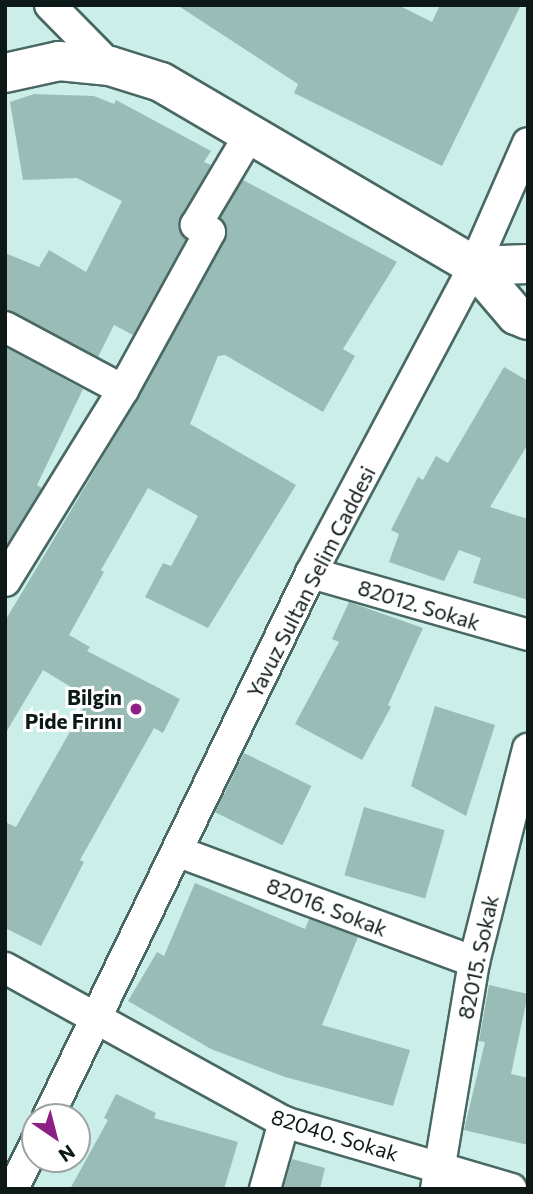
<!DOCTYPE html>
<html>
<head>
<meta charset="utf-8">
<style>
	body { margin:0 }
	#map { position:relative; width:533px; height:1194px; overflow:hidden; background:#cbeee8; font-family:Commissioner,sans-serif }
	div>[style] { position:absolute }
	.building>* { inset:0; background:#9abcb6; transform-origin:0 0 }
	.roads { filter:drop-shadow(2px 0 #496863) drop-shadow(-2px 0 #496863) drop-shadow(0 2px #496863) drop-shadow(0 -2px #496863) }
	.minor>* { height:30px; margin:-15px; padding:0 15px; transform-origin:15px; border-radius:15px; background:#fff }
	.major>* { height:38px; margin:-19px; padding:0 19px; transform-origin:19px; border-radius:19px; background:#fff }
	.dots>* { width:19px; height:19px; translate:-50% -50%; box-sizing:border-box; border:4px solid #fff; border-radius:50% }
	span { translate:-50% -50%; white-space:nowrap; text-align:center; line-height:1.15; -webkit-text-stroke:6px #fff; paint-order:stroke }
	.street-label { font-size:21px; color:#0c1917 }
	.poi-label { font-size:21px; color:#0c1917; font-weight:700 }
	.right { translate:-100% -50%; text-align:right }
	.frame { position:absolute; inset:0; border:7px solid #0c1917; pointer-events:none }
	.north { position:absolute; left:21px; top:1103px; width:70px; height:70px; box-sizing:border-box; background:#fff; border:2px solid #9ea3a2; border-radius:50%; rotate:145deg; font-size:19px; font-weight:700; line-height:28px; text-align:center; color:#0c1917 }
	.north::after { content:''; display:block; margin:auto; width:24px; height:32px; background:#8c2084; clip-path:polygon(50% 0,100% 100%,50% 72%,0 100%) }
</style>
</head>
<body>
<div id="map">
	<div class="building">
		<div style="clip-path:polygon(177px 5px,398px 5px,432px 22px,440px 5px,521px 5px,442px 166px,294px 93px,298px 84px)"></div>
		<div style="clip-path:polygon(34px 94px,94px 96px,114px 104px,116px 100px,211px 151px,204px 162px,211px 165px,181px 217px,179px 226px,186px 239px,133px 335px,114px 325px,98px 357px,5px 310px,5px 253px,39px 267px,49px 250px,86px 272px,122px 201px,77px 178px,23px 180px,10px 102px)"></div>
		<div style="clip-path:polygon(243px 180px,397px 262px,343px 349px,355px 356px,323px 412px,225px 355px,218px 356px,190px 424px,296px 485px,208px 628px,145px 597px,163px 563px,171px 566px,198px 516px,148px 488px,101px 570px,104px 572px,69px 635px,90px 647px,87px 651px,180px 699px,163px 733px,154px 728px,80px 860px,84px 862px,41px 946px,5px 928px,5px 822px,16px 827px,89px 698px,43px 670px,5px 734px,5px 621px,138px 398px,225px 240px,227px 231px,220px 218px)"></div>
		<div style="clip-path:polygon(5px 347px,83px 389px,37px 485px,42px 488px,5px 547px)"></div>
		<div style="clip-path:polygon(504px 367px,528px 381px,528px 444px,490px 507px,528px 519px,528px 600px,473px 583px,481px 558px,459px 550px,444px 581px,389px 562px,399px 534px,391px 530px,418px 477px,423px 480px,436px 456px,448px 463px)"></div>
		<div style="clip-path:polygon(349px 602px,423px 628px,388px 705px,391px 707px,362px 760px,295px 724px,339px 642px,332px 639px)"></div>
		<div style="clip-path:polygon(435px 706px,495px 725px,466px 816px,411px 786px)"></div>
		<div style="left:244px;top:753px;width:75px;height:66px;rotate:26deg"></div>
		<div style="left:364px;top:807px;width:84px;height:71px;rotate:16deg"></div>
		<div style="clip-path:polygon(195px 883px,305px 929px,309px 919px,358px 937px,322px 1025px,410px 1050px,393px 1106px,285px 1077px,211px 1049px,128px 1001px,157px 952px,164px 956px)"></div>
		<div style="clip-path:polygon(489px 985px,528px 994px,511px 1074px,528px 1078px,528px 1145px,464px 1130px,485px 1042px,479px 1041px)"></div>
		<div style="clip-path:polygon(116px 1094px,156px 1113px,154px 1118px,238px 1142px,224px 1189px,70px 1189px,108px 1120px,104px 1118px)"></div>
		<div style="clip-path:polygon(292px 1159px,325px 1168px,320px 1189px,283px 1189px)"></div>
	</div>
	<div class="roads">
		<div class="minor">
			<div style="left:50px;top:5px;width:86px;rotate:45.5deg"></div>
			<div style="left:5px;top:327px;width:134px;rotate:28.1deg"></div>
			<div style="left:311px;top:573px;width:226px;rotate:15.9deg"></div>
			<div style="left:5px;top:581px;width:225px;rotate:-58.3deg"></div>
			<div style="left:123px;top:390px;width:180px;rotate:-61.2deg"></div>
			<div style="left:210px;top:232px;width:16px;rotate:-153deg"></div>
			<div style="left:196px;top:225px;width:106px;rotate:-59.3deg"></div>
			<div style="left:179px;top:852px;width:315px;rotate:20.4deg"></div>
			<div style="left:5px;top:968px;width:319px;rotate:28.9deg"></div>
			<div style="left:284px;top:1122px;width:237px;rotate:16.4deg"></div>
			<div style="left:48px;top:1117px;width:604px;rotate:-64.2deg"></div>
			<div style="left:311px;top:573px;width:348px;rotate:-62deg"></div>
			<div style="left:474px;top:266px;width:134px;rotate:-66.3deg"></div>
			<div style="left:13px;top:1189px;width:50px;rotate:-63.9deg"></div>
			<div style="left:265px;top:1189px;width:70px;rotate:-74.2deg"></div>
			<div style="left:436px;top:1189px;width:230px;rotate:-80.5deg"></div>
			<div style="left:474px;top:962px;width:220px;rotate:-75.8deg"></div>
		</div>
		<div class="major">
			<div style="left:5px;top:73px;width:55px;rotate:-12.5deg"></div>
			<div style="left:59px;top:61px;width:51px;rotate:5.6deg"></div>
			<div style="left:110px;top:66px;width:53px;rotate:17.4deg"></div>
			<div style="left:161px;top:82px;width:363px;rotate:30.4deg"></div>
			<div style="left:474px;top:266px;width:65px;rotate:49.4deg"></div>
			<div style="left:516px;top:315px;width:13px;rotate:23deg"></div>
			<div style="left:474px;top:266px;width:54px;rotate:-2.1deg"></div>
		</div>
	</div>
	<div class="dots">
		<div style="left:136px;top:709px;background:#8c2084"></div>
	</div>
	<div class="street-label">
		<span style="left:311px;top:582px;rotate:-63deg">Yavuz Sultan Selim Caddesi</span>
		<span style="left:419px;top:605px;rotate:17deg">82012. Sokak</span>
		<span style="left:327px;top:907px;rotate:21deg">82016. Sokak</span>
		<span style="left:478px;top:957px;rotate:-78deg">82015. Sokak</span>
		<span style="left:335px;top:1135px;rotate:17deg">82040. Sokak</span>
	</div>
	<div class="poi-label">
		<span class="right" style="left:122px;top:709px">Bilgin<br>Pide Fırını</span>
	</div>
	<div class="frame"></div>
	<div class="north">N</div>
</div>
</body>
</html>
